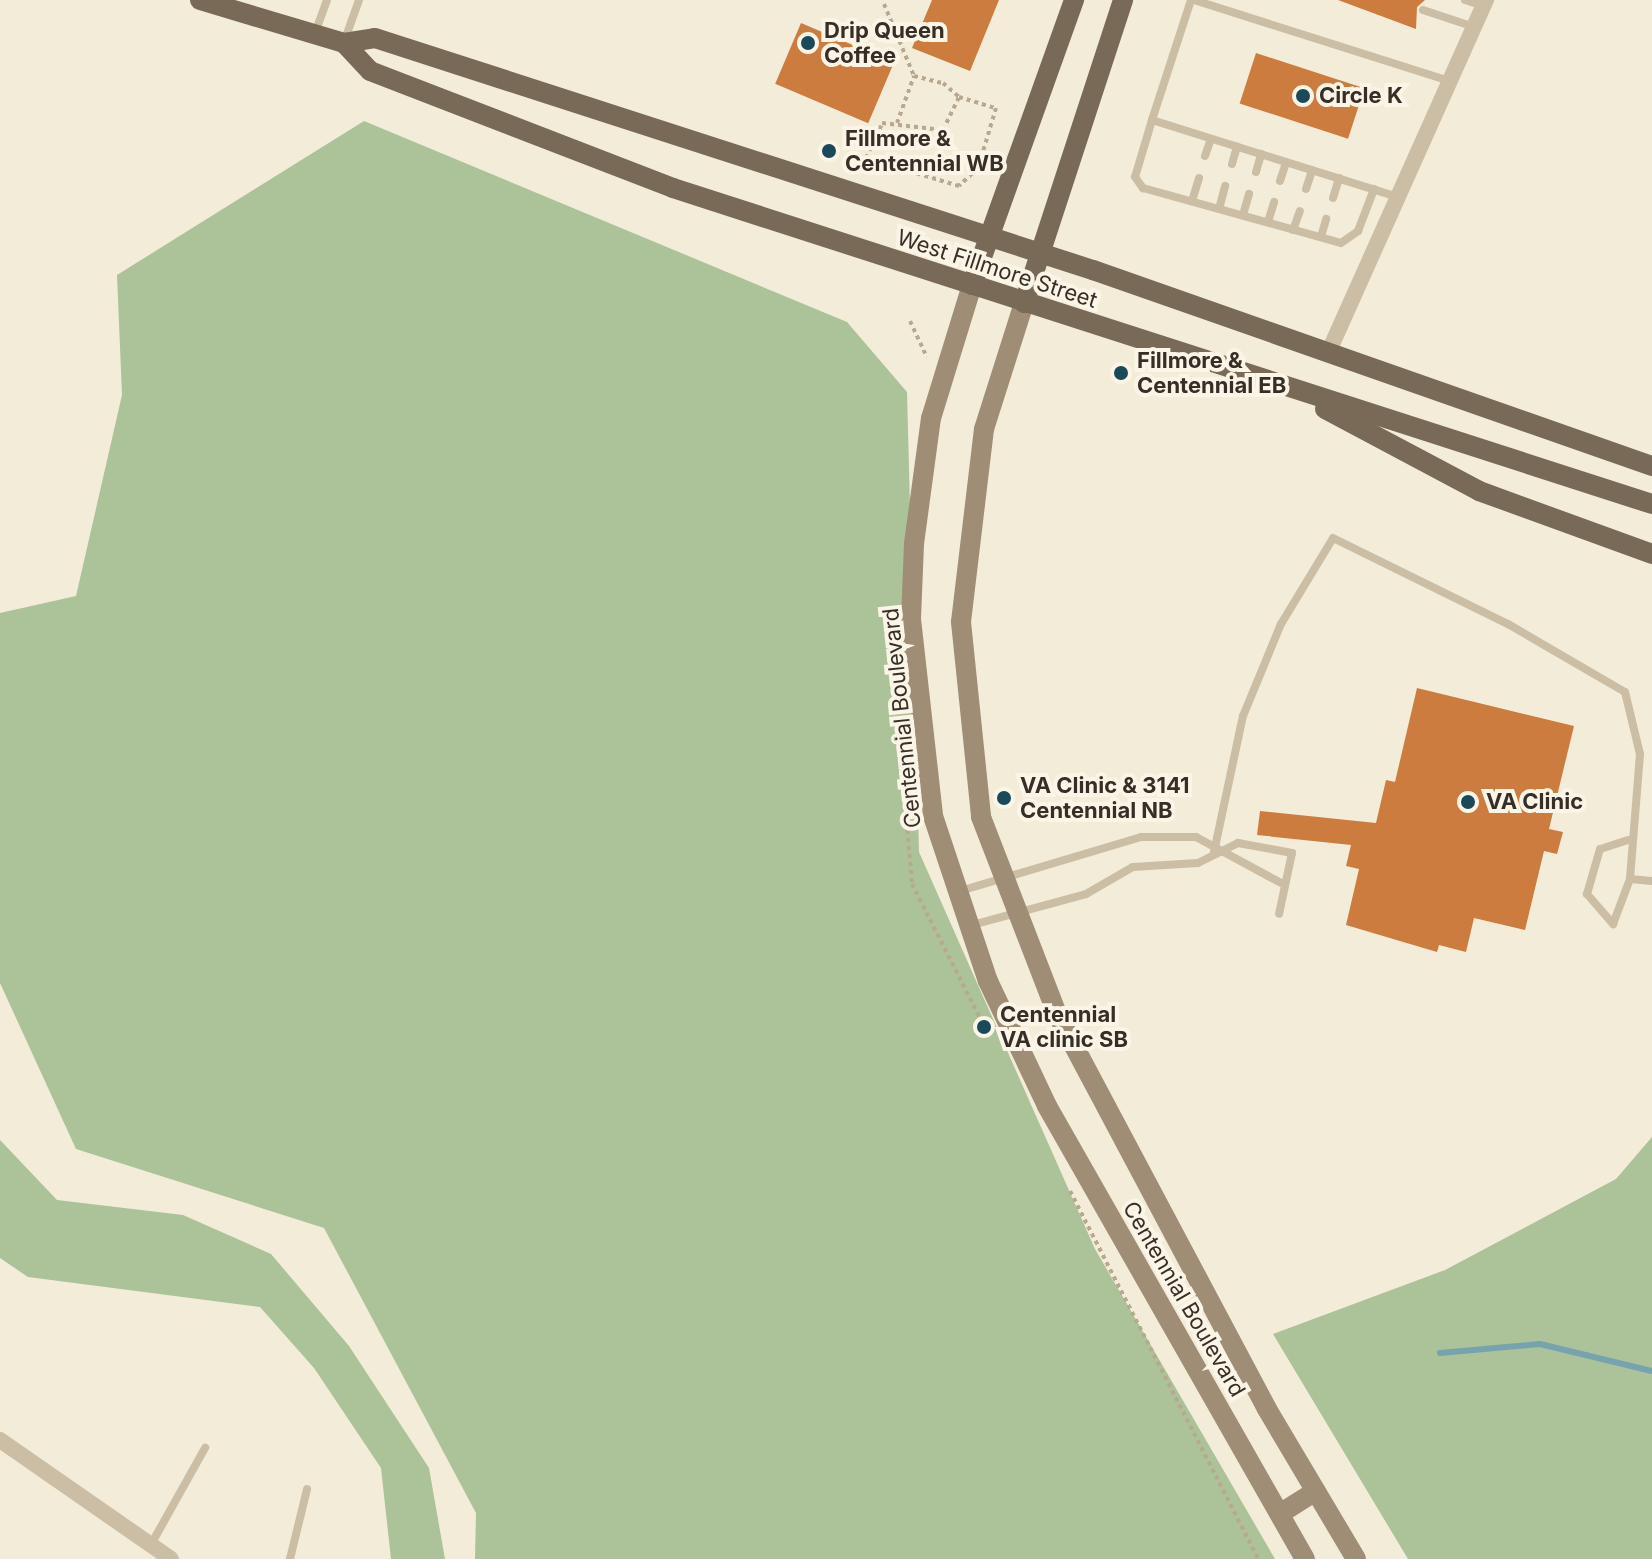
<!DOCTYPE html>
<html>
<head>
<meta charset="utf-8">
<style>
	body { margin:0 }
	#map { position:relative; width:1652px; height:1559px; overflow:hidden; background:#f3ecd9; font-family:Inter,sans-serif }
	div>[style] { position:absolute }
	.green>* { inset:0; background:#acc299 }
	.stream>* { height:6px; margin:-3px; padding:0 3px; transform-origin:3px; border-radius:3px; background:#77a3b1 }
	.building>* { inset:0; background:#cc7c3e; transform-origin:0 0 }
	.path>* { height:4px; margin-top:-2px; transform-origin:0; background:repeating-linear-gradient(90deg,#b7a88f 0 4px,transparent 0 8px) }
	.service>* { height:8px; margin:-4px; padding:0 4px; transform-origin:4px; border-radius:4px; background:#cbbea5 }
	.minor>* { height:16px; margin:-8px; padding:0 8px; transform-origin:8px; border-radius:8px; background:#cbbea5 }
	.secondary>* { height:20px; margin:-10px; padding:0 10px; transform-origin:10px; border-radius:10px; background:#9f8d76 }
	.primary>* { height:20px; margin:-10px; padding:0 10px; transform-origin:10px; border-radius:10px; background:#796957 }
	.dots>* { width:22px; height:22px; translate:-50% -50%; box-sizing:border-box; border:4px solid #faf5e6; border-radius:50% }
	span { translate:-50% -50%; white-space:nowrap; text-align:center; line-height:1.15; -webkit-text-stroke:8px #faf5e6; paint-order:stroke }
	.poi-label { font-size:22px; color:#372f27; font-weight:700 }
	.left { translate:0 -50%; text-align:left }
	.street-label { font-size:22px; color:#372f27 }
</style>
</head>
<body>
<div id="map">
	<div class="green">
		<div style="clip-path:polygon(364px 121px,847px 322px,907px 392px,919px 852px,1095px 1249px,1275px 1559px,475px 1559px,476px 1513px,324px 1228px,76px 1149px,0 983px,0 613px,76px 596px,122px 395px,117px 275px)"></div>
		<div style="clip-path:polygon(1652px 1137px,1652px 1559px,1408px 1559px,1273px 1334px,1445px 1270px,1616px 1179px)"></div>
		<div style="clip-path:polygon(0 1140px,57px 1200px,183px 1215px,271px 1254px,349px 1346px,429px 1468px,445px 1559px,391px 1559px,381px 1468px,314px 1368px,260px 1307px,28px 1277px,0 1258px)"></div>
	</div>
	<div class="stream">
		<div style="left:1440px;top:1353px;width:100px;rotate:-5.1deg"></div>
		<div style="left:1540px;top:1344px;width:115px;rotate:13.6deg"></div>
	</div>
	<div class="building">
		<div style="clip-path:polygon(932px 0,999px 0,970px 71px,912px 48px)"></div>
		<div style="clip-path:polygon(1338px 0,1425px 0,1417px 7px,1416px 29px)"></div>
		<div style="left:801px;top:23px;width:101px;height:66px;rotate:23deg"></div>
		<div style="left:1256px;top:53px;width:114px;height:53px;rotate:18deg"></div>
		<div style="clip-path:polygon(1417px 688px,1574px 726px,1549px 829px,1563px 832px,1557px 854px,1544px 851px,1525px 930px,1474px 918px,1466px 952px,1439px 945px,1437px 952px,1346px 925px,1359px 869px,1346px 866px,1351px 845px,1257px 835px,1260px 811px,1376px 823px,1386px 780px,1395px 782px)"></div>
	</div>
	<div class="path">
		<div style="left:884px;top:4px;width:78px;rotate:67.4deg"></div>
		<div style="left:959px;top:97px;width:39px;rotate:17deg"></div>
		<div style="left:996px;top:108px;width:63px;rotate:106.7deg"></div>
		<div style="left:978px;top:168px;width:26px;rotate:137deg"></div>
		<div style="left:959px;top:186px;width:97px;rotate:-163.2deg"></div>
		<div style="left:866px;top:158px;width:38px;rotate:-65deg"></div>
		<div style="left:882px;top:123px;width:61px;rotate:6.5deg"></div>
		<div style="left:943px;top:130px;width:37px;rotate:-64deg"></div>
		<div style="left:897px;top:123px;width:50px;rotate:-70.1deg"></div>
		<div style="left:914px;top:76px;width:30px;rotate:14deg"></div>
		<div style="left:943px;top:83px;width:21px;rotate:41deg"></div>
		<div style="left:910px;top:321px;width:40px;rotate:65deg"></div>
		<div style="left:892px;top:655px;width:230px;rotate:85deg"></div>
		<div style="left:912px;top:884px;width:168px;rotate:63.1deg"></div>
		<div style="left:1070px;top:1191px;width:413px;rotate:62.9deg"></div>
	</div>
	<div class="service">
		<div style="left:1191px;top:0;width:126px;rotate:108deg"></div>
		<div style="left:1152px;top:120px;width:258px;rotate:17.4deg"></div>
		<div style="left:1194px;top:0;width:268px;rotate:17.6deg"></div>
		<div style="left:1465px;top:0;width:19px;rotate:18deg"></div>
		<div style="left:1423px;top:10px;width:54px;rotate:18.4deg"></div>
		<div style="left:315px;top:33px;width:35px;rotate:-70deg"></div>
		<div style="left:344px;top:42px;width:45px;rotate:-70.3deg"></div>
		<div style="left:1152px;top:120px;width:59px;rotate:106.6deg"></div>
		<div style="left:1135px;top:177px;width:14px;rotate:54deg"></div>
		<div style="left:1143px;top:188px;width:205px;rotate:15.5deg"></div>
		<div style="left:1341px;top:243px;width:21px;rotate:-35deg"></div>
		<div style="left:1358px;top:231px;width:45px;rotate:-69.1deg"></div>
		<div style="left:1205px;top:156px;width:18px;rotate:-71deg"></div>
		<div style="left:1232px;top:164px;width:18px;rotate:-74deg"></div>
		<div style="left:1256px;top:172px;width:19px;rotate:-74deg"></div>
		<div style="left:1280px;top:181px;width:20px;rotate:-72deg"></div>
		<div style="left:1306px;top:189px;width:20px;rotate:-72deg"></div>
		<div style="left:1333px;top:198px;width:21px;rotate:-73deg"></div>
		<div style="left:1192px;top:201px;width:24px;rotate:-73deg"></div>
		<div style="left:1219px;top:209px;width:24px;rotate:-75deg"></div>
		<div style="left:1243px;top:215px;width:22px;rotate:-74deg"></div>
		<div style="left:1268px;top:222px;width:21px;rotate:-73deg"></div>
		<div style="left:1293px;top:230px;width:20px;rotate:-70deg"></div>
		<div style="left:1321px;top:237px;width:19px;rotate:-74deg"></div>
		<div style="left:1628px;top:840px;width:29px;rotate:162deg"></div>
		<div style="left:1600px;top:849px;width:47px;rotate:106.1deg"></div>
		<div style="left:1587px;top:894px;width:40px;rotate:49deg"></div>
		<div style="left:1613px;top:924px;width:48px;rotate:-69.3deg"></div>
		<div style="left:1214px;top:852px;width:139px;rotate:-78deg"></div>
		<div style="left:1243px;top:716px;width:100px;rotate:-67.6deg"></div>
		<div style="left:1281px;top:624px;width:100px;rotate:-58.8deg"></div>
		<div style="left:1333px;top:538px;width:195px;rotate:26.2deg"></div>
		<div style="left:1508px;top:624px;width:135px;rotate:30.2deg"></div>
		<div style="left:1625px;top:692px;width:64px;rotate:76.4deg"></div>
		<div style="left:1640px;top:754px;width:125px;rotate:94.6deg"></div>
		<div style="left:1630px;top:879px;width:22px;rotate:5deg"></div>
		<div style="left:960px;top:891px;width:189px;rotate:-16.6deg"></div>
		<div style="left:1141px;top:837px;width:55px"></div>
		<div style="left:1196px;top:837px;width:99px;rotate:28.4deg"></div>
		<div style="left:972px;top:925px;width:118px;rotate:-15.2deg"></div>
		<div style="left:1086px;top:894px;width:54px;rotate:-29.9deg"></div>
		<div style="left:1133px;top:867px;width:65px;rotate:-3.5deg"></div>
		<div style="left:1198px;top:863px;width:45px;rotate:-26.6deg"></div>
		<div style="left:1238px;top:843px;width:55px;rotate:10.5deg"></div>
		<div style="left:1292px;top:853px;width:62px;rotate:102deg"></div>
		<div style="left:153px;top:1541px;width:107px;rotate:-60.8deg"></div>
		<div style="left:290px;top:1559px;width:72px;rotate:-76.3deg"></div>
	</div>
	<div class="minor">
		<div style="left:1329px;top:351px;width:385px;rotate:-65.9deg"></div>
		<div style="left:0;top:1440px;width:208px;rotate:34.8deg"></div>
	</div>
	<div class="secondary">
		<div style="left:972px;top:285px;width:139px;rotate:107.1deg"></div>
		<div style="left:931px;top:418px;width:127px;rotate:97.7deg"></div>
		<div style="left:914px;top:544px;width:75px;rotate:92.3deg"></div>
		<div style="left:911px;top:619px;width:198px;rotate:83.6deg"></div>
		<div style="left:933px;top:816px;width:174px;rotate:71.6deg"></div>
		<div style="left:988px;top:981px;width:138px;rotate:64.7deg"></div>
		<div style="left:1047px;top:1106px;width:521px;rotate:60.34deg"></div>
		<div style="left:1024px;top:303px;width:132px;rotate:107.6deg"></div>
		<div style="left:984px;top:429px;width:194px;rotate:96.8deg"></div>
		<div style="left:961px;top:622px;width:196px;rotate:84.1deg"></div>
		<div style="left:981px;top:817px;width:211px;rotate:68.9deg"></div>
		<div style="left:1057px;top:1014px;width:447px;rotate:62deg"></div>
		<div style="left:1267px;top:1409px;width:174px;rotate:59.3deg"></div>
		<div style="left:1281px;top:1513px;width:41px;rotate:-32.2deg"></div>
	</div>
	<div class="primary">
		<div style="left:200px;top:0;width:150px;rotate:16.6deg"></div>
		<div style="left:344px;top:43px;width:31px;rotate:-9deg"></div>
		<div style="left:375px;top:38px;width:755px;rotate:17.91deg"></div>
		<div style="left:1093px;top:270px;width:592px;rotate:19.32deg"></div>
		<div style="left:344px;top:43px;width:38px;rotate:47deg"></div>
		<div style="left:370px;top:71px;width:325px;rotate:21.1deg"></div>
		<div style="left:673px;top:188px;width:1029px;rotate:17.89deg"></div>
		<div style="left:972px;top:285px;width:303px;rotate:-70.3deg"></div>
		<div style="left:1024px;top:303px;width:319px;rotate:-71.9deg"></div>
		<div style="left:1325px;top:409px;width:174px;rotate:28deg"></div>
		<div style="left:1479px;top:491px;width:184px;rotate:20deg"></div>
	</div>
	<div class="dots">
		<div style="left:808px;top:43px;background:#1a495a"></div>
		<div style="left:1303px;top:96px;background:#1a495a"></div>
		<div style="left:829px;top:151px;background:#1a495a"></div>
		<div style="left:1121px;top:373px;background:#1a495a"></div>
		<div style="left:1004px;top:798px;background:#1a495a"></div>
		<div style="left:1468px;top:802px;background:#1a495a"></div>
		<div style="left:984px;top:1027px;background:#1a495a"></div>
	</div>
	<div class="poi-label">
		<span class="left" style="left:824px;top:43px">Drip Queen<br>Coffee</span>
		<span class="left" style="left:1319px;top:96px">Circle K</span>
		<span class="left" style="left:845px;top:151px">Fillmore &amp;<br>Centennial WB</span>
		<span class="left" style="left:1137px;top:373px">Fillmore &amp;<br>Centennial EB</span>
		<span class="left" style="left:1020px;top:798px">VA Clinic &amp; 3141<br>Centennial NB</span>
		<span class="left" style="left:1486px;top:802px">VA Clinic</span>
		<span class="left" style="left:1000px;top:1027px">Centennial<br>VA clinic SB</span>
	</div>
	<div class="street-label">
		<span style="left:997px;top:269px;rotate:18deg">West Fillmore Street</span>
		<span style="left:902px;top:718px;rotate:-96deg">Centennial Boulevard</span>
		<span style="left:1184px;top:1299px;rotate:60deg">Centennial Boulevard</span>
	</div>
</div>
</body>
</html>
